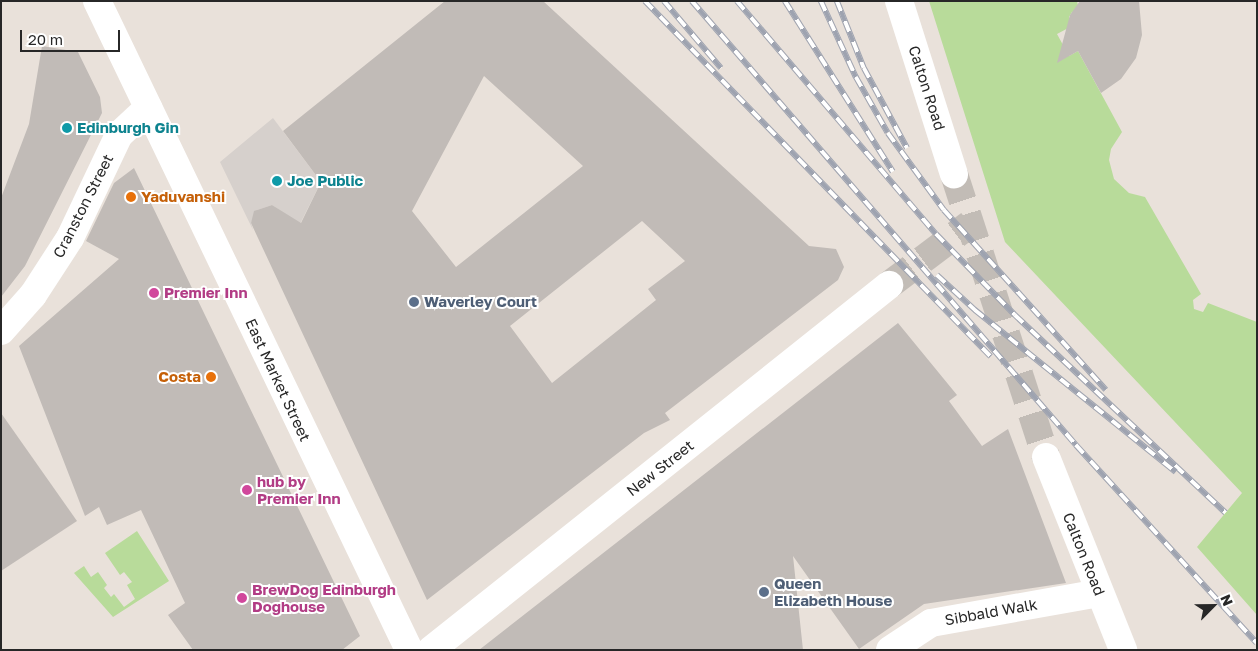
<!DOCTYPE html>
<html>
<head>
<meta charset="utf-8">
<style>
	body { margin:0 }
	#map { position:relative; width:1258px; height:651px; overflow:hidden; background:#e9e1da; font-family:"Golos Text",sans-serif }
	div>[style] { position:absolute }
	.green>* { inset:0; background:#b8db9a }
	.plaza>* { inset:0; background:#d6d0cc }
	.building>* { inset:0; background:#c1bbb7 }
	.street-tunnel>* { height:28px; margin-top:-14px; transform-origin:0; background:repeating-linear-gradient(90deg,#c2bcb6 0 28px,transparent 0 42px) }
	.street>* { height:28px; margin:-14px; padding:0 14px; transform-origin:14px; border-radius:14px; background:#fff }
	.rail>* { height:5.5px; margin-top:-2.75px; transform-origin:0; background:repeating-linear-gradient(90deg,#fff 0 11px,#9ea3b0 0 22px); box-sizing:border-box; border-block:1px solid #9ea3b0 }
	.dots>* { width:14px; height:14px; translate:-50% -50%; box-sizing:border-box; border:2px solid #fff; border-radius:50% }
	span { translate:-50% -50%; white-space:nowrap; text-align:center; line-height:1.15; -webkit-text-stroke:4px #fff; paint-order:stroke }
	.street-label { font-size:15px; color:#272727 }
	.culture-label { font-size:15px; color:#0d838f; font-weight:700 }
	.left { translate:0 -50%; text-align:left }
	.food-label { font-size:15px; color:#c56008; font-weight:700 }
	.right { translate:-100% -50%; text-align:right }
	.hotel-label { font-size:15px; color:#b23c85; font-weight:700 }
	.service-label { font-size:15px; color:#4e5e75; font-weight:700 }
	.frame { position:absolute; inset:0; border:2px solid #272727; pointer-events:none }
	.north { position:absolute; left:1188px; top:581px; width:50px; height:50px; -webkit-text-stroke:4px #fff; paint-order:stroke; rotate:67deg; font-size:14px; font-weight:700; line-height:20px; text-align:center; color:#272727 }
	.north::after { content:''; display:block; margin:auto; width:18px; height:22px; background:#272727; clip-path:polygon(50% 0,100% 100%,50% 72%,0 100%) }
	.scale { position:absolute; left:20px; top:30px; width:100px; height:22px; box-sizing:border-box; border:2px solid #272727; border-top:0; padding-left:6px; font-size:15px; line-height:18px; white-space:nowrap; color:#272727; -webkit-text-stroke:4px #fff; paint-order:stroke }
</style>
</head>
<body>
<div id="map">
	<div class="green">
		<div style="clip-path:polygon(929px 1px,1077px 1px,1079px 10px,1072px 12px,1069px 17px,1074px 25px,1057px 34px,1069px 56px,1078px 51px,1122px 132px,1111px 149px,1109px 160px,1114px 179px,1129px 193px,1145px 197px,1201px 294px,1193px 300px,1194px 309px,1203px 312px,1208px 303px,1257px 322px,1257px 615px,1197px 547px,1242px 493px,1005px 242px)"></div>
		<div style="clip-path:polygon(137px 531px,169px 581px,113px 617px,74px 573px,84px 566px,91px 577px,98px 572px,107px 585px,104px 588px,111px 597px,114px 594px,124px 607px,135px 599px,127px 585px,132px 582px,124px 572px,120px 575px,105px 553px)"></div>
	</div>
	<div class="plaza">
		<div style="clip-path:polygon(273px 118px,321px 182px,300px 224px,272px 205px,257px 210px,251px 223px,253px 230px,220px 162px)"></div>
	</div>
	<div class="building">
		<div style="clip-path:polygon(evenodd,445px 1px,543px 1px,809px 246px,836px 249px,844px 267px,838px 280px,665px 413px,670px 420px,644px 433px,427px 600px,251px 223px,254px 211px,272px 205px,301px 223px,321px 182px,283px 131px,445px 1px,484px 76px,583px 166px,456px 267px,412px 211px,484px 76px,445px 1px,642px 221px,685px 261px,648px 289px,656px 300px,552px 383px,510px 326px,642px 221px)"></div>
		<div style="clip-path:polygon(1080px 1px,1139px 1px,1142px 35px,1136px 58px,1121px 79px,1101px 93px,1078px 51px,1057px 63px,1070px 15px)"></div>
		<div style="clip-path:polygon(42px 46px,78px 52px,100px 97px,102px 113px,25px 266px,1px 297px,1px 198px,29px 124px)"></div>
		<div style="clip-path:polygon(134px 168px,360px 636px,342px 650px,193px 650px,168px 615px,185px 603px,141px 510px,107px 525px,99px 507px,85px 516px,19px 346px,119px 259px,86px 241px,114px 183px)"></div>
		<div style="clip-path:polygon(898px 323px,957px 395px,949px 401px,982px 446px,1008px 429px,1066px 583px,924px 604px,859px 649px,793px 556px,803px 650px,479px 650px)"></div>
		<div style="clip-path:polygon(1px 413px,77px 521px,1px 571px)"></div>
	</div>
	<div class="street-tunnel">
		<div style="left:954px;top:174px;width:298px;rotate:72deg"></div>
		<div style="left:889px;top:285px;width:101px;rotate:-37deg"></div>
	</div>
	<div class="street">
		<div style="left:97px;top:1px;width:720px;rotate:64.32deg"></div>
		<div style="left:899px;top:1px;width:182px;rotate:72.4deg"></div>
		<div style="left:1px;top:331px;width:48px;rotate:-48.4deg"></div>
		<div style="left:33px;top:295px;width:68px;rotate:-57deg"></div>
		<div style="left:70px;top:238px;width:114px;rotate:-64.6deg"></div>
		<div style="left:119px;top:135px;width:40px;rotate:-43deg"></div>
		<div style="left:1046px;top:457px;width:208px;rotate:68.2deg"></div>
		<div style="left:431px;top:650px;width:586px;rotate:-38.55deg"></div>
		<div style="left:890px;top:650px;width:49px;rotate:-33.4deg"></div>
		<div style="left:931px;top:623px;width:171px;rotate:-10.1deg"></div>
	</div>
	<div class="rail">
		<div style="left:645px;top:1px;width:496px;rotate:45.8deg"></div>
		<div style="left:664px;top:1px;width:88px;rotate:49.6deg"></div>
		<div style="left:692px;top:1px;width:587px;rotate:49.14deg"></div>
		<div style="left:1076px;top:445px;width:268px;rotate:47.6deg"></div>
		<div style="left:737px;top:1px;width:306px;rotate:49.5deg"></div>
		<div style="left:936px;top:234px;width:113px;rotate:45.7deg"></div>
		<div style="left:1015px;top:315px;width:289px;rotate:43.2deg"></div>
		<div style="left:785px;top:1px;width:202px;rotate:57.7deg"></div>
		<div style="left:821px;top:1px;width:84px;rotate:65.3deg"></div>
		<div style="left:856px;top:77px;width:64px;rotate:60.3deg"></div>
		<div style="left:888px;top:133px;width:95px;rotate:54deg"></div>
		<div style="left:944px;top:210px;width:242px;rotate:48deg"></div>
		<div style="left:837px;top:1px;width:72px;rotate:68.1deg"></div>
		<div style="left:864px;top:68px;width:91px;rotate:61.7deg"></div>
		<div style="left:937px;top:275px;width:52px;rotate:42.6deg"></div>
		<div style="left:975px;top:310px;width:258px;rotate:38.9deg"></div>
	</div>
	<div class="dots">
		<div style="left:67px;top:128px;background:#0f9aa8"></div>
		<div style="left:277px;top:181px;background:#0f9aa8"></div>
		<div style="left:131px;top:197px;background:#e8710a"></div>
		<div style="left:154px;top:293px;background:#d1479c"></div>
		<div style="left:414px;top:302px;background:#5c6f8a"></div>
		<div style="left:211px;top:377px;background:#e8710a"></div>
		<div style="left:247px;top:490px;background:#d1479c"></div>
		<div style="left:764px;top:592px;background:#5c6f8a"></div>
		<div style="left:242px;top:598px;background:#d1479c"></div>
	</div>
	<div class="street-label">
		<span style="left:927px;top:88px;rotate:72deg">Calton Road</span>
		<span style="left:83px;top:206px;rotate:-63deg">Cranston Street</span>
		<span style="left:278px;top:380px;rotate:65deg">East Market Street</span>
		<span style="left:660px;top:468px;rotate:-38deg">New Street</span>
		<span style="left:1084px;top:554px;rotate:68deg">Calton Road</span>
		<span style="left:991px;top:612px;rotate:-10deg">Sibbald Walk</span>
	</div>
	<div class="culture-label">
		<span class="left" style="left:77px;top:128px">Edinburgh Gin</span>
		<span class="left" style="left:287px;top:181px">Joe Public</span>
	</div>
	<div class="food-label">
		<span class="left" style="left:141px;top:197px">Yaduvanshi</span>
		<span class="right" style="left:201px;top:377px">Costa</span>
	</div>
	<div class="hotel-label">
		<span class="left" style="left:164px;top:293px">Premier Inn</span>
		<span class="left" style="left:257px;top:490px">hub by<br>Premier Inn</span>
		<span class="left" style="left:252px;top:598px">BrewDog Edinburgh<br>Doghouse</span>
	</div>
	<div class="service-label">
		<span class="left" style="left:424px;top:302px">Waverley Court</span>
		<span class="left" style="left:774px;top:592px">Queen<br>Elizabeth House</span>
	</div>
	<div class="frame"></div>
	<div class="north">N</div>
	<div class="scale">20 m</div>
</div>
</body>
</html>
